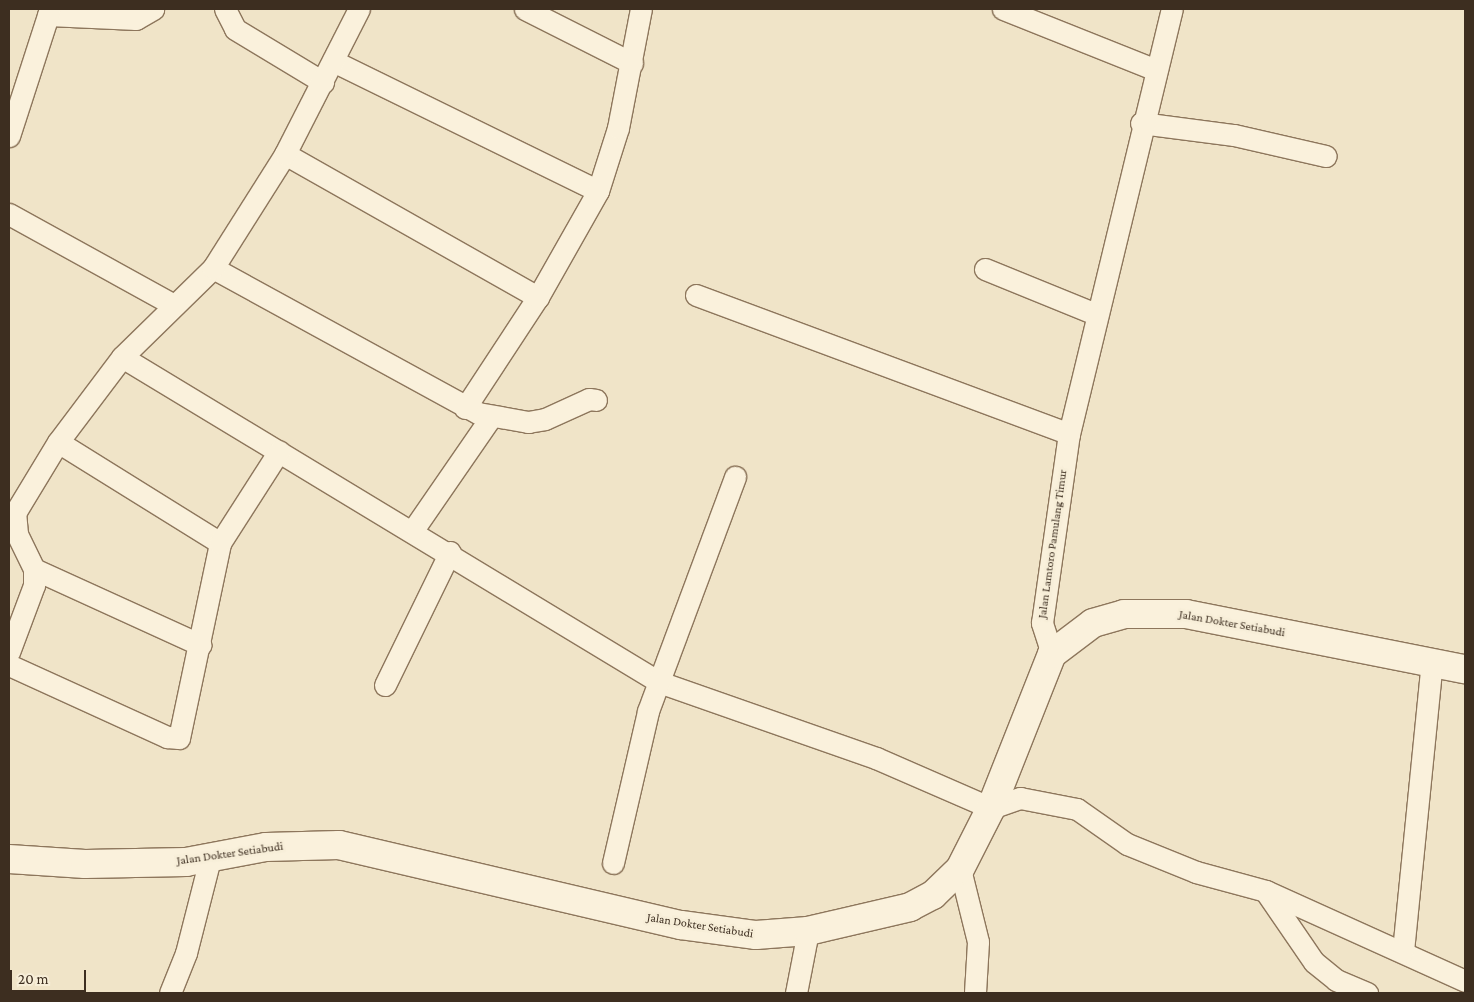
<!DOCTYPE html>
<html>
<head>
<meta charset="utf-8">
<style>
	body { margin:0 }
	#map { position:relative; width:1474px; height:1002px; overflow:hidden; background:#f0e4c8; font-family:"Crimson Pro",serif }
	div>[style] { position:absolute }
	.roads { filter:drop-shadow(1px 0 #8d765c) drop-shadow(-1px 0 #8d765c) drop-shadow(0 1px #8d765c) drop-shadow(0 -1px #8d765c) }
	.street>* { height:21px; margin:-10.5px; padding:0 10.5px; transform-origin:10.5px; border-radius:10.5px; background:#faf1dc }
	.secondary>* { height:28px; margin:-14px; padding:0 14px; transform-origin:14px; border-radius:14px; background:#faf1dc }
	span { translate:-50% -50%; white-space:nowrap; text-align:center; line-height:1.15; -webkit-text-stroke:5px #f7eed8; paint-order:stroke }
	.street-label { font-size:12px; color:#3d2e20 }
	.frame { position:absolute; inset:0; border:10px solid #3d2e20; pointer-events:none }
	.scale { position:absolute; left:10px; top:970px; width:76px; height:22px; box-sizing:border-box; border:2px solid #3d2e20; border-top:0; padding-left:6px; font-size:15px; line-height:18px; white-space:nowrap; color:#3d2e20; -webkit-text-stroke:4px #f7eed8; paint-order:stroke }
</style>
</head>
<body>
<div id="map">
	<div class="roads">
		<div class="street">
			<div style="left:225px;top:9px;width:22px;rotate:63deg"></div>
			<div style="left:235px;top:29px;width:103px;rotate:31.1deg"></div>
			<div style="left:525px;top:9px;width:120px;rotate:26.8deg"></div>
			<div style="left:1003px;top:9px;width:165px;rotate:21.7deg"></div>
			<div style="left:48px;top:15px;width:88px;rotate:2.6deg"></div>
			<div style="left:136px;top:19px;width:20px;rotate:-30deg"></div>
			<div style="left:333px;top:61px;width:295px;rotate:26.1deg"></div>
			<div style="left:1141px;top:123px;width:94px;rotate:7.4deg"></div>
			<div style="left:1234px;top:135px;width:94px;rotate:12.9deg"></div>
			<div style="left:9px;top:136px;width:133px;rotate:-72.1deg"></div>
			<div style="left:285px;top:154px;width:291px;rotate:29.5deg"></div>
			<div style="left:9px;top:214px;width:186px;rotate:28.9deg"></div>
			<div style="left:213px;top:268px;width:302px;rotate:28.7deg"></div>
			<div style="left:478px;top:413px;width:51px;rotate:10.2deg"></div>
			<div style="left:528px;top:422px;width:17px;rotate:-10deg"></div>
			<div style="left:545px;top:419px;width:48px;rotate:-24.4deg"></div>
			<div style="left:589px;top:399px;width:7px;rotate:8deg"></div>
			<div style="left:985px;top:269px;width:120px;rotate:22.1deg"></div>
			<div style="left:696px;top:295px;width:398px;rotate:20.4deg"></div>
			<div style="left:122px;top:357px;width:628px;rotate:31.18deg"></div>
			<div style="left:659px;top:682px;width:230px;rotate:19.3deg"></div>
			<div style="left:876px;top:758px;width:125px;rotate:23.5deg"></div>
			<div style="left:991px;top:808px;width:31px;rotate:-19deg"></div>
			<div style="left:1020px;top:798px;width:58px;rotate:10.9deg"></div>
			<div style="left:1077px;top:809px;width:61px;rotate:35deg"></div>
			<div style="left:1127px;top:844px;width:74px;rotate:22.1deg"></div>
			<div style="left:1196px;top:872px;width:73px;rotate:15.2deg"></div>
			<div style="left:1266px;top:891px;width:218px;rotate:24.3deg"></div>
			<div style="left:465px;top:408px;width:133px;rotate:-56.7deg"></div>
			<div style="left:538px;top:297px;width:122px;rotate:-60.5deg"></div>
			<div style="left:598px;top:191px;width:66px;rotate:-72.4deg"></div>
			<div style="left:618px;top:128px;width:121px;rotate:-79.1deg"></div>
			<div style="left:58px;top:442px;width:191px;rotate:31.9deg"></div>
			<div style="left:413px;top:530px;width:137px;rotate:-55.4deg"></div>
			<div style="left:34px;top:569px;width:183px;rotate:24.5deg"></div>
			<div style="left:9px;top:652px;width:72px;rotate:-69.5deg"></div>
			<div style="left:34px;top:585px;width:16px;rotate:-90deg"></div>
			<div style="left:34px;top:569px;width:39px;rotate:-116deg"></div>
			<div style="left:17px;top:534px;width:21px;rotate:-95deg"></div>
			<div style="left:15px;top:513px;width:83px;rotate:-58.8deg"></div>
			<div style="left:58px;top:442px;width:106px;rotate:-53deg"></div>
			<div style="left:122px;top:357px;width:127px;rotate:-44.4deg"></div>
			<div style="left:213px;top:268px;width:135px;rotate:-57.7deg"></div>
			<div style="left:285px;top:154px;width:163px;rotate:-63deg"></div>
			<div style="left:1052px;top:654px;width:33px;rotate:-108deg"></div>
			<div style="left:1042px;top:623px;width:191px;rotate:-81.9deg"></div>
			<div style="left:1069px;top:434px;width:437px;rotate:-76.4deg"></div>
			<div style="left:9px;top:665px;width:174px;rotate:24.5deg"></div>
			<div style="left:167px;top:737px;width:12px;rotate:5deg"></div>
			<div style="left:179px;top:738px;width:199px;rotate:-78.1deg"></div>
			<div style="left:220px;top:543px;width:109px;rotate:-57.3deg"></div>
			<div style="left:385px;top:685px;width:148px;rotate:-64deg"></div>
			<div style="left:613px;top:863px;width:156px;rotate:-77deg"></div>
			<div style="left:648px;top:711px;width:250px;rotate:-69.6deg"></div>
			<div style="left:960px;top:869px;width:75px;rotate:76.1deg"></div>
			<div style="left:978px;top:942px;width:51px;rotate:93.4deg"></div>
			<div style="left:1266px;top:892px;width:85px;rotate:55.6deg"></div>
			<div style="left:1314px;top:962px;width:28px;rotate:39deg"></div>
			<div style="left:1336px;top:980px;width:34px;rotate:23deg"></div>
			<div style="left:1403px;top:951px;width:290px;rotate:-84.3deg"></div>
			<div style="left:170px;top:993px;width:43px;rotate:-68.2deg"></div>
			<div style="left:186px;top:953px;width:97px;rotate:-75.7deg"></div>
			<div style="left:796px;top:993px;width:63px;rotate:-79deg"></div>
		</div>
		<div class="secondary">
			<div style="left:9px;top:859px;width:76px;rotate:3.8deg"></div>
			<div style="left:85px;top:864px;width:101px;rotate:-1.1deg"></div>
			<div style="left:186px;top:862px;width:81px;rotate:-10.6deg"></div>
			<div style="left:266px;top:847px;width:73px;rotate:-1.6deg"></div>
			<div style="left:339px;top:845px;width:351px;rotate:13.2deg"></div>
			<div style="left:681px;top:925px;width:76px;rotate:7.6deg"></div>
			<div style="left:756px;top:935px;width:52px;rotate:-4.4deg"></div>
			<div style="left:808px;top:931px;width:105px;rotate:-13.2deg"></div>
			<div style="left:910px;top:907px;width:26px;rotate:-28deg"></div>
			<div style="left:933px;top:895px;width:37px;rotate:-44deg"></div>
			<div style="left:960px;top:869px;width:68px;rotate:-63.1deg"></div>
			<div style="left:991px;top:808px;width:166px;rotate:-68.4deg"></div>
			<div style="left:1052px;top:654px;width:51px;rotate:-37.1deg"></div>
			<div style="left:1093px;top:623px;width:32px;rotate:-16deg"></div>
			<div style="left:1124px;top:614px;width:62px"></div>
			<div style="left:1186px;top:614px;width:284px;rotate:11.2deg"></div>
		</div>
	</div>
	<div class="street-label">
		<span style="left:1053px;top:544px;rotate:-82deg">Jalan Lamtoro Pamulang Timur</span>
		<span style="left:1232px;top:624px;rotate:10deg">Jalan Dokter Setiabudi</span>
		<span style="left:230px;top:854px;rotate:-8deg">Jalan Dokter Setiabudi</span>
		<span style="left:700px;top:926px;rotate:9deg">Jalan Dokter Setiabudi</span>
	</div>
	<div class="frame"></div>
	<div class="scale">20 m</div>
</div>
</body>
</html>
